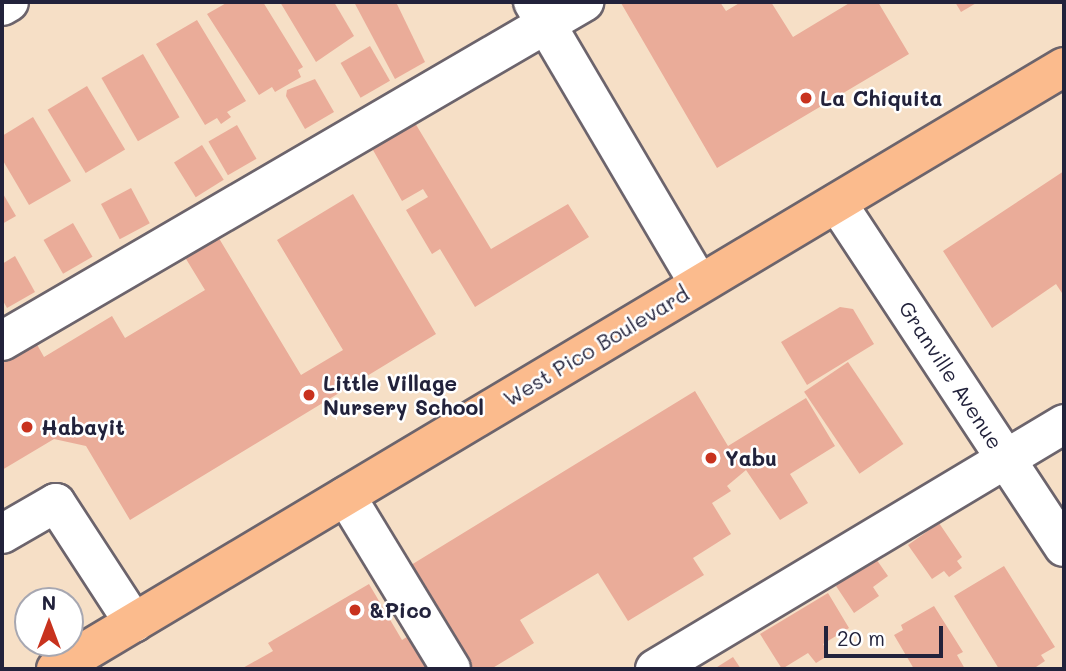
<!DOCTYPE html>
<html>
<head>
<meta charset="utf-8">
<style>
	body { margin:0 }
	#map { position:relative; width:1066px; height:671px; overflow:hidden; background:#f6dfc6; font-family:Mali,sans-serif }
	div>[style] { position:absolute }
	.building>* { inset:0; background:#eaac99; transform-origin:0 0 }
	.roads { filter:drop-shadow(2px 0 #6c646c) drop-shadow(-2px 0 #6c646c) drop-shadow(0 2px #6c646c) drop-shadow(0 -2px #6c646c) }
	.minor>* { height:38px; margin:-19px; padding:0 19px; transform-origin:19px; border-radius:19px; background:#fff }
	.major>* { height:38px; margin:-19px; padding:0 19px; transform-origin:19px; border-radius:19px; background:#fbbb8d }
	.dots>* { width:19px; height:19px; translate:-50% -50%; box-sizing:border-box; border:4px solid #fff; border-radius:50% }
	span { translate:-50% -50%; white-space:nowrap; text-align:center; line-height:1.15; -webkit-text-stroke:5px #fff; paint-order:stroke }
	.poi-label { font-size:21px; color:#22223b; font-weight:700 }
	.left { translate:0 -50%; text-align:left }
	.street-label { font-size:21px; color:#22223b }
	.frame { position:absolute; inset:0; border:4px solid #22223b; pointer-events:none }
	.north { position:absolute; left:14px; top:587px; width:70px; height:70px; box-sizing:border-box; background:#fff; border:2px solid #a7a7b1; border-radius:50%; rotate:0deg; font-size:19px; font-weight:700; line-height:28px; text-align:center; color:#22223b }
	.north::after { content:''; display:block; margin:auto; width:24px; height:32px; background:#c8321e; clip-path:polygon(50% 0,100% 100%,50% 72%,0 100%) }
	.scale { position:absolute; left:824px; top:626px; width:119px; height:32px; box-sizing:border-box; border:4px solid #22223b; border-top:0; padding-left:9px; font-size:21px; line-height:24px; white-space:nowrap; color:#22223b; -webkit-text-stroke:5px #fff; paint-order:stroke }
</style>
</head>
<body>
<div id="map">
	<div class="building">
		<div style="clip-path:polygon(228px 2px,263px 2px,303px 67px,298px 70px,301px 77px,275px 92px,272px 87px,259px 95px,207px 14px)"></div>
		<div style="clip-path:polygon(280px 2px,334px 2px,354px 36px,316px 62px)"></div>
		<div style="clip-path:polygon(354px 2px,396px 2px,425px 62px,395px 79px)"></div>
		<div style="clip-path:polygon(720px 2px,726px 11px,741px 2px,771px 2px,793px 37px,851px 2px,878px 2px,909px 54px,717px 168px,621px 3px)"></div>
		<div style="clip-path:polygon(955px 2px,978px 2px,961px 12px)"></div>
		<div style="clip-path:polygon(197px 20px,246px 101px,227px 112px,231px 117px,221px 124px,217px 118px,205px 125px,156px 44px)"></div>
		<div style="left:370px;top:46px;width:40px;height:34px;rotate:60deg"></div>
		<div style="left:143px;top:54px;width:73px;height:48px;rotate:60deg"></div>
		<div style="clip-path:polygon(315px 79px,334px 112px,305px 129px,286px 96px,287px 90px)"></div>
		<div style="left:87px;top:86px;width:74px;height:46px;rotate:59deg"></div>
		<div style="clip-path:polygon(33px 117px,71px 181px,29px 205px,2px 159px,2px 136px)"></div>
		<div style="clip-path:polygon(412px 118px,491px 249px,568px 204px,589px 237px,475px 307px,440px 249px,432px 254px,406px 210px,428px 197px,423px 189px,402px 201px,369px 143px)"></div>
		<div style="left:237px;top:125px;width:39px;height:33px;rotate:60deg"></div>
		<div style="left:202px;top:145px;width:41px;height:33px;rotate:58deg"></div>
		<div style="clip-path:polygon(1064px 171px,1064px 296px,1056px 284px,992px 328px,943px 251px)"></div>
		<div style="left:131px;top:188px;width:40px;height:34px;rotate:62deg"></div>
		<div style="clip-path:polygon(2px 192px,16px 216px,2px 224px)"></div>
		<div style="clip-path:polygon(353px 194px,436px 334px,130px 520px,86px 446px,54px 439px,2px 470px,2px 360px,35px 341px,44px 357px,112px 316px,125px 338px,205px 290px,183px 254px,217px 235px,301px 375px,343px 350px,277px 240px)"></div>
		<div style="left:73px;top:223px;width:39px;height:34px;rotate:60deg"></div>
		<div style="clip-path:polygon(15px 256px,35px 292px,7px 308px,2px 299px,2px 264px)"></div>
		<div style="clip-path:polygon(840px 307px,853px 309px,874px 344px,807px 385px,781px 342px)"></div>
		<div style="left:848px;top:362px;width:99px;height:53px;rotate:56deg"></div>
		<div style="clip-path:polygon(695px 391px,728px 446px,806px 398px,835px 446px,790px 474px,808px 503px,780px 520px,746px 470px,727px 486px,731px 491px,712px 503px,731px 534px,693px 558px,704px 575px,628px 621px,598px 573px,520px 620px,534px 643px,491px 669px,457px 669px,398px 573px)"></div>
		<div style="clip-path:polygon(939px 523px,962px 557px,957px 561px,962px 568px,949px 577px,944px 571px,932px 579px,908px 545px)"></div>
		<div style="clip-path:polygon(874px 556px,888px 576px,873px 587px,879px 596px,854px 613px,836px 586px)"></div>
		<div style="clip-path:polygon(1004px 566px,1055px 647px,1041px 655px,1045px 661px,1033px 669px,999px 669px,954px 596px)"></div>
		<div style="clip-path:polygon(369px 584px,402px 640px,410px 635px,430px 669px,241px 669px,273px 651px,268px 643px)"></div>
		<div style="clip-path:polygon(828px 593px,849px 628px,823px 644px,829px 655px,816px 663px,808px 653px,782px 669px,760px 634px)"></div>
		<div style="clip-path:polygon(934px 606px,963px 652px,957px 655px,965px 669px,914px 669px,894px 635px,903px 630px,901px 625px)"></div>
		<div style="clip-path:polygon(733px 657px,741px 669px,714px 669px)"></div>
	</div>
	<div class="roads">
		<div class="minor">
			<div style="left:533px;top:2px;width:327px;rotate:59.5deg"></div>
			<div style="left:2px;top:6px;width:8px;rotate:-30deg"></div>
			<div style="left:837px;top:203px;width:412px;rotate:56.6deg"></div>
			<div style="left:2px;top:341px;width:674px;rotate:-30.22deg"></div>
			<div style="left:346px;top:496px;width:202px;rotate:58.7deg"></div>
			<div style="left:2px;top:534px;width:62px;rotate:-29.9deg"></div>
			<div style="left:56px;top:503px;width:143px;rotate:57deg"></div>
			<div style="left:655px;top:669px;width:477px;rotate:-30.9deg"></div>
		</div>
		<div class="major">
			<div style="left:56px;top:669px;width:1174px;rotate:-30.85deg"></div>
		</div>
	</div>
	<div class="dots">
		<div style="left:806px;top:98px;background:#c8321e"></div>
		<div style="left:309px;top:395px;background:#c8321e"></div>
		<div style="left:27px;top:427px;background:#c8321e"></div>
		<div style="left:711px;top:458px;background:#c8321e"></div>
		<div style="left:355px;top:610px;background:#c8321e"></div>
	</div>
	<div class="poi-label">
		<span class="left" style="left:820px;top:98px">La Chiquita</span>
		<span class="left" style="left:323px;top:395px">Little Village<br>Nursery School</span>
		<span class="left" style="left:41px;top:427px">Habayit</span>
		<span class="left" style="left:725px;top:458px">Yabu</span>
		<span class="left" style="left:369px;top:610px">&amp;Pico</span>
	</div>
	<div class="street-label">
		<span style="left:596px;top:346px;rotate:-31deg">West Pico Boulevard</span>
		<span style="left:951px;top:375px;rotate:57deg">Granville Avenue</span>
	</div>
	<div class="frame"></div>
	<div class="north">N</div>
	<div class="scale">20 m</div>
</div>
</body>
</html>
